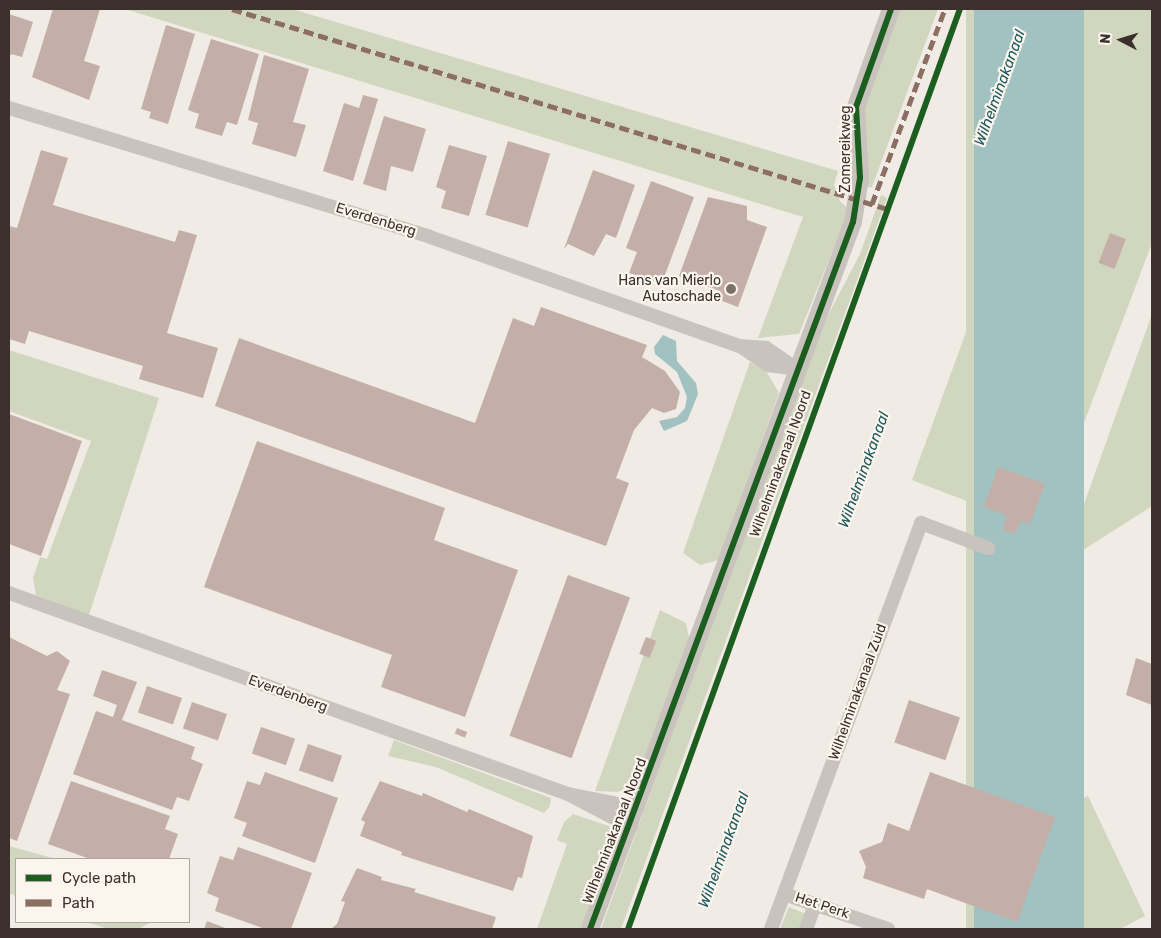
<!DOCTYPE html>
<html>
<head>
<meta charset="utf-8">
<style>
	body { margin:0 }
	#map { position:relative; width:1161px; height:938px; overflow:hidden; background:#f0ebe5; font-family:Rubik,sans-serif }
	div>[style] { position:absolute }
	.green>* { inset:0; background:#d1d6bf; transform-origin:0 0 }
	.water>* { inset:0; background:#a1c2c1; transform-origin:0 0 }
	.building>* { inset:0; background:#c3afa7; transform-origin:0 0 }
	.minor>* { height:14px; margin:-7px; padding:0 7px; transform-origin:7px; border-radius:7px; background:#c9c3be }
	.tertiary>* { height:18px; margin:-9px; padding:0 9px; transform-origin:9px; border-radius:9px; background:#c9c3be }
	.quiet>* { height:5px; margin-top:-2.5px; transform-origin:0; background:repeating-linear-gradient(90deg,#8d6e63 0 10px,transparent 0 15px) }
	.cycleway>* { height:6px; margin:-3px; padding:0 3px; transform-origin:3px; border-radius:3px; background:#1b5e20 }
	.dots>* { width:14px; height:14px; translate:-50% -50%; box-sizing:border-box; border:2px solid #fbf5ee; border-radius:50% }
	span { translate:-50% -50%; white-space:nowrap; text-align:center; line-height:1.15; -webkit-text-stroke:4.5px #fbf5ee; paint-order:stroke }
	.street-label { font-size:14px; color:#3b302b }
	.poi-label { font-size:14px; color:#3b302b }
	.right { translate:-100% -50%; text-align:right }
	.water-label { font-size:15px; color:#1f5a5e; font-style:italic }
	.frame { position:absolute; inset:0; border:10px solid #3b302b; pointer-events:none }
	.legend { position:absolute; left:15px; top:858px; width:175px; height:65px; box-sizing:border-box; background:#fbf5ee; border:1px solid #aea6a0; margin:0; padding:6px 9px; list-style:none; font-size:15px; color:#3b302b }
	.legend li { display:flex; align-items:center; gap:10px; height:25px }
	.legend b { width:25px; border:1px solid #aea6a0 }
	.north { position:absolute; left:1096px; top:15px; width:50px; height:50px; -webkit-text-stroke:4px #fbf5ee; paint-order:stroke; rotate:275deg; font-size:14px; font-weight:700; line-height:20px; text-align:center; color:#3b302b }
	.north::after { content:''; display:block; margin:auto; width:18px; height:22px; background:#3b302b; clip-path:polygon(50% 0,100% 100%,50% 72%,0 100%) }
</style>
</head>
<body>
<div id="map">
	<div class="green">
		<div style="clip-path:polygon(125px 9px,292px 9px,838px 171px,834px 185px,840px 201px,849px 210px,799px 334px,758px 338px,803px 217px)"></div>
		<div style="clip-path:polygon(898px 9px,938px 9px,872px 187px,865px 188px,864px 110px)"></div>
		<div style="left:966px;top:9px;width:8px;height:979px"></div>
		<div style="clip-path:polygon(1084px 9px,1152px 9px,1152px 243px,1068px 465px,1005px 442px,982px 507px,912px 480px)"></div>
		<div style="clip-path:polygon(881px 195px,887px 198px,621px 929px,601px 929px,815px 340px,860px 254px)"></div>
		<div style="clip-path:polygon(1152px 314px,1152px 506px,1063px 563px)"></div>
		<div style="clip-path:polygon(9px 350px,159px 398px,89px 615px,36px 595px,33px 578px,40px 557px,47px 559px,91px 441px,9px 411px)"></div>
		<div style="clip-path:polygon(750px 362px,766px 371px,779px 393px,719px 560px,700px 565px,683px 553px)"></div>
		<div style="clip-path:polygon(660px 610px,686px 623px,690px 642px,637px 781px,622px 792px,595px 791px)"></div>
		<div style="clip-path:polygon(394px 740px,551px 798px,550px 806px,544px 813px,436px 767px,388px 756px)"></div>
		<div style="clip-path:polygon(1088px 796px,1145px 916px,1120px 929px,1020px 929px,1060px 811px)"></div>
		<div style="clip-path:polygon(573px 814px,609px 826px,615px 847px,582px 929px,537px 929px,567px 844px,557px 840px,564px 822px)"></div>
		<div style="clip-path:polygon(9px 846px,56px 859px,16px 859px,16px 896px,9px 893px)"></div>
		<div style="clip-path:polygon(789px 907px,806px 914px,800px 929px,780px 929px)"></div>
		<div style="clip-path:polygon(87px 922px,151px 922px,139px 929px,108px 929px)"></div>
	</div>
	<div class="water">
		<div style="left:974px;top:9px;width:110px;height:979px"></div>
		<div style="clip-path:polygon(663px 335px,676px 341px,677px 361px,696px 383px,698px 394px,687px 421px,664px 431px,659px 421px,677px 417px,685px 408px,687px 397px,677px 372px,655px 354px,654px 347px)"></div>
	</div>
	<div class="building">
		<div style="clip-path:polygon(53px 9px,100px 9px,84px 61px,100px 66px,89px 100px,32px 77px)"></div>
		<div style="clip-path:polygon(9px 14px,33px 22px,22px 57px,11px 54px,9px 58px)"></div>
		<div style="clip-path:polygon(166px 25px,195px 34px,168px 124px,149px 118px,151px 112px,141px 109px)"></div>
		<div style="clip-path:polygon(211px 39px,259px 54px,237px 125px,227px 122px,222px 136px,195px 128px,199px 114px,188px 110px)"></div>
		<div style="clip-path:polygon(264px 55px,309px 69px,293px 122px,306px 125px,296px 157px,252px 144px,258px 123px,248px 120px)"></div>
		<div style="clip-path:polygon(363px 95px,378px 99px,353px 181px,323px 171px,344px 103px,359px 108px)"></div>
		<div style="clip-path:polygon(384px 116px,426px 129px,413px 172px,391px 166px,386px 191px,363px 184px)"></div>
		<div style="left:508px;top:141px;width:44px;height:77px;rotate:17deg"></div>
		<div style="clip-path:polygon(449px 145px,487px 156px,469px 216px,441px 208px,446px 191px,436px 187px)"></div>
		<div style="clip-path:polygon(41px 150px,68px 158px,53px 205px,175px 242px,179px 230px,197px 235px,167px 333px,218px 348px,203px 398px,139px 379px,143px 366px,29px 331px,25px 344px,9px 339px,9px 226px,17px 228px)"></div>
		<div style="clip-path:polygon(593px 170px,635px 185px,616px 238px,606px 234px,594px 256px,568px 244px,564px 249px)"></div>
		<div style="clip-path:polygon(651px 181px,694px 197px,662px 283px,629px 273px,637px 252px,626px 248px)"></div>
		<div style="clip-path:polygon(708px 197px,747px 206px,747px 220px,767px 227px,738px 307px,717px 299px,720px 291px,679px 276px)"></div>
		<div style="left:1110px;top:233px;width:17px;height:32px;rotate:21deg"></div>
		<div style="clip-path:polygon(541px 307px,647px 345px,642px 357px,665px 371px,680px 392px,676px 409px,664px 413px,652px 408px,634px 430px,616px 478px,629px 483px,606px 546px,215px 406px,239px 338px,475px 423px,513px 318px,534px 326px)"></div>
		<div style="clip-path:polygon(9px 414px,82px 441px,41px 556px,9px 544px)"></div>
		<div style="clip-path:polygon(257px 441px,445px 508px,434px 540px,518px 570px,465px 717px,381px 687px,392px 655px,204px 587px)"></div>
		<div style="clip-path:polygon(998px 467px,1045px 484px,1030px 524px,1021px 521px,1015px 534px,1003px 530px,1006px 515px,984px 507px)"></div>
		<div style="left:568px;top:575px;width:66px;height:171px;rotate:20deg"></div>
		<div style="clip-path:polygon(9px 637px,47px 656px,57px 651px,70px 661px,57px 690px,70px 694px,17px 841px,9px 838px)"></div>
		<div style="left:646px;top:637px;width:11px;height:18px;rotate:22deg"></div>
		<div style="clip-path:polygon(1136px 658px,1152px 664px,1152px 705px,1126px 695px)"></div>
		<div style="clip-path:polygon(102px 670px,137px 682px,122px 720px,195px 747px,191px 759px,203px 764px,189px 801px,177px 797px,172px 810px,73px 774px,96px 711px,113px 717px,117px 705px,93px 696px)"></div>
		<div style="left:147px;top:686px;width:37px;height:28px;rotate:19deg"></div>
		<div style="left:909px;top:700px;width:54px;height:45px;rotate:19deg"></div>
		<div style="left:192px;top:702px;width:37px;height:28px;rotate:19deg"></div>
		<div style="left:261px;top:727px;width:36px;height:28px;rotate:19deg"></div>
		<div style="left:457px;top:728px;width:11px;height:6px;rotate:22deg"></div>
		<div style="left:308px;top:744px;width:36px;height:28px;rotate:19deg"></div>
		<div style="clip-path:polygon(265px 772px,338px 798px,315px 863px,242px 836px,247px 823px,234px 818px,247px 781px,260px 785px)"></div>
		<div style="clip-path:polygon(930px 772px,1055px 817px,1017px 922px,927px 889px,924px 899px,863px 878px,866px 867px,859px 851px,882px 842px,888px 823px,909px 831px)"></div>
		<div style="clip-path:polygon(71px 781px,170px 816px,165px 829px,178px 834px,169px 859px,90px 859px,48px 844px)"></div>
		<div style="clip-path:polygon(380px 781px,422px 796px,423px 793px,467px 812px,469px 809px,533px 836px,522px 878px,518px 877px,513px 891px,401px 855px,402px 852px,360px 836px,365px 822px,361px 820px)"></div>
		<div style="clip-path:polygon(238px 847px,312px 873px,291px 929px,265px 929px,215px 911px,219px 898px,207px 893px,220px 856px,233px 860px)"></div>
		<div style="clip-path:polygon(357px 868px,382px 877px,381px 880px,416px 889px,414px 892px,496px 917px,492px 929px,331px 929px,337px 924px,345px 902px,341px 901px)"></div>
		<div style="clip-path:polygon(207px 921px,228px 929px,204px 929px)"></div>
	</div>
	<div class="minor">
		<div style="left:9px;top:108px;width:440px;rotate:17deg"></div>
		<div style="left:430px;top:237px;width:329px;rotate:19.4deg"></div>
		<div style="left:740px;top:346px;width:26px;rotate:4deg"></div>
		<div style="left:766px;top:348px;width:37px;rotate:34deg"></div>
		<div style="left:740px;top:346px;width:34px;rotate:34deg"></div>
		<div style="left:768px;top:365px;width:29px;rotate:8deg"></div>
		<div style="left:9px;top:593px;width:594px;rotate:19.78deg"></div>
		<div style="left:631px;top:827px;width:71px;rotate:-152.4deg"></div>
		<div style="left:568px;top:794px;width:71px;rotate:11.3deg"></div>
		<div style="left:784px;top:894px;width:110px;rotate:18.6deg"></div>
		<div style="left:771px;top:929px;width:433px;rotate:-69.7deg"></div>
		<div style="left:921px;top:523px;width:72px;rotate:20.5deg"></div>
		<div style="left:806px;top:929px;width:27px;rotate:-70deg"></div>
	</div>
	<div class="tertiary">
		<div style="left:590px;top:929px;width:754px;rotate:-69.6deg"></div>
		<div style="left:853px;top:222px;width:45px;rotate:-81deg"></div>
		<div style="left:860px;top:178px;width:71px;rotate:-93.2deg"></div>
		<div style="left:856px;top:107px;width:104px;rotate:-70.3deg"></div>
	</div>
	<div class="quiet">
		<div style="left:232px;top:9px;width:686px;rotate:16.96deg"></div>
		<div style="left:872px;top:204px;width:208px;rotate:-69.5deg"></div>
	</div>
	<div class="cycleway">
		<div style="left:590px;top:929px;width:754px;rotate:-69.6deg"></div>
		<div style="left:853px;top:222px;width:45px;rotate:-81deg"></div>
		<div style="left:860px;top:178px;width:71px;rotate:-93.2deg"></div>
		<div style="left:856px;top:107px;width:104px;rotate:-70.3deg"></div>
		<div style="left:628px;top:929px;width:978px;rotate:-70.16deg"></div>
	</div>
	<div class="dots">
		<div style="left:731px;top:289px;background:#7a716c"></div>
	</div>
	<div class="street-label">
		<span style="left:846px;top:149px;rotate:-90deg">Zomereikweg</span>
		<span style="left:376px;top:220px;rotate:17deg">Everdenberg</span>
		<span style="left:781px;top:464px;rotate:-70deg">Wilhelminakanaal Noord</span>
		<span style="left:858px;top:692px;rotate:-70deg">Wilhelminakanaal Zuid</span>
		<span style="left:288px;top:694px;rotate:20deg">Everdenberg</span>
		<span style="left:615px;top:831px;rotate:-69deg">Wilhelminakanaal Noord</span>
		<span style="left:822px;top:906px;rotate:18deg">Het Perk</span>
	</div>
	<div class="poi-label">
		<span class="right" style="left:721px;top:289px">Hans van Mierlo<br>Autoschade</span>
	</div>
	<div class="water-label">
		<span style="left:1000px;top:88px;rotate:-70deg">Wilhelminakanaal</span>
		<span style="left:864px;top:470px;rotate:-70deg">Wilhelminakanaal</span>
		<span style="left:724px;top:850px;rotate:-70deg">Wilhelminakanaal</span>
	</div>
	<div class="frame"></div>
	<ul class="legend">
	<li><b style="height:6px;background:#1b5e20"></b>Cycle path</li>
	<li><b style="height:6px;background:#8d6e63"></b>Path</li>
	</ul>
	<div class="north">N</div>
</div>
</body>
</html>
